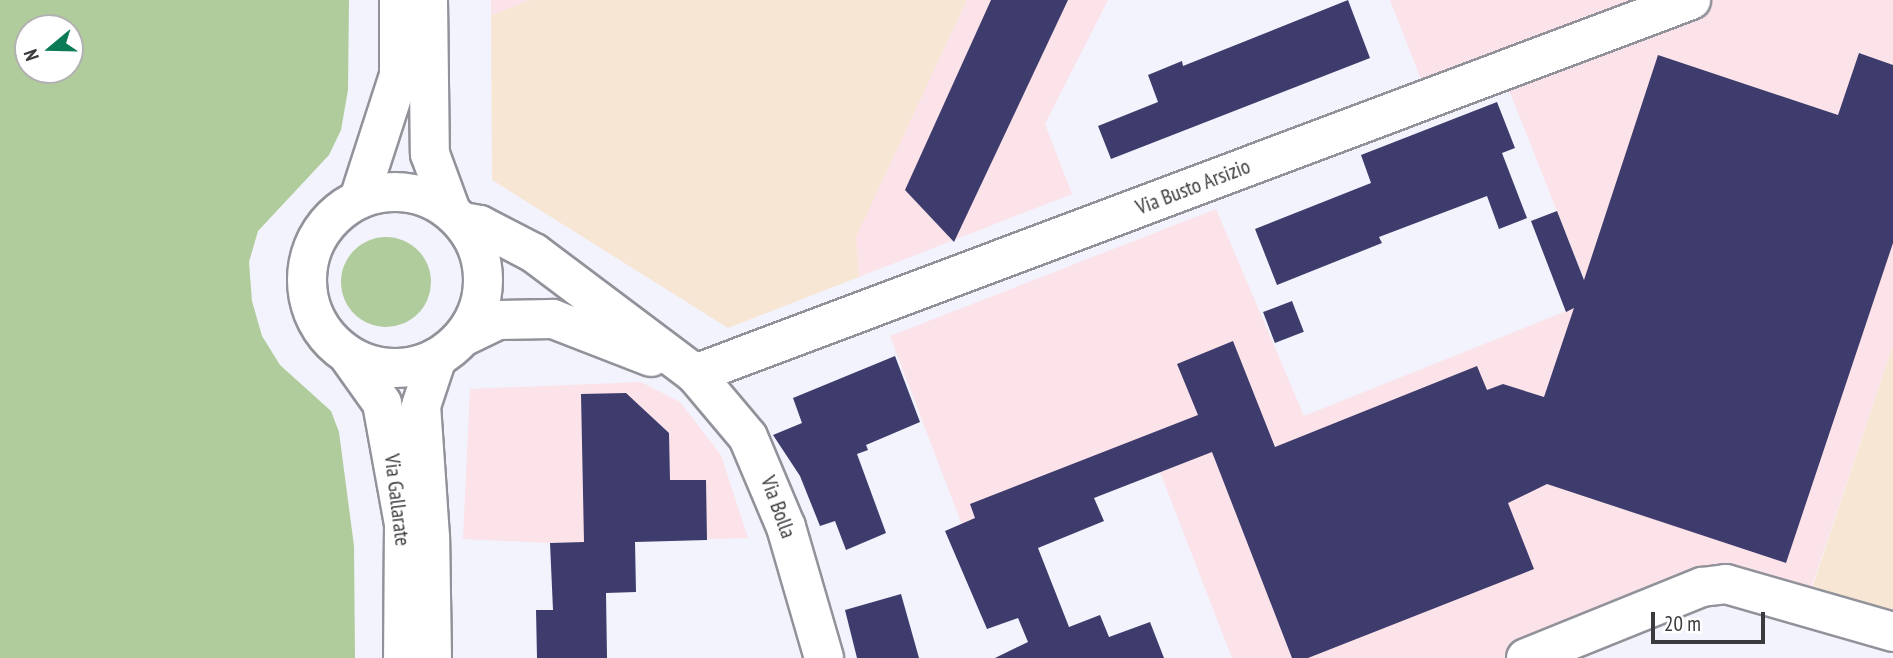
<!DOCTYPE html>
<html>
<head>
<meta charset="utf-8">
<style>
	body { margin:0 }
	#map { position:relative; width:1893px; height:658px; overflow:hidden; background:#f2f3fc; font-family:"PT Sans Narrow",sans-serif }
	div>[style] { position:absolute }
	.commercial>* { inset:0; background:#f8e6d5 }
	.industrial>* { inset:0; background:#fce2e9 }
	.green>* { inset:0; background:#b1cc9c }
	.round { border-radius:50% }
	.building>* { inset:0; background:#3d3c6d; transform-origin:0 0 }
	.roads { filter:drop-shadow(2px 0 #91929a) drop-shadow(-2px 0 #91929a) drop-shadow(0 2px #91929a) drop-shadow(0 -2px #91929a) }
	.minor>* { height:38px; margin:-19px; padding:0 19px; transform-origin:19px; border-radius:19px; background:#fff }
	.major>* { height:38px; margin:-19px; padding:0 19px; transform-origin:19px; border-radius:19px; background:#fff }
	.major>.ring { margin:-19px; padding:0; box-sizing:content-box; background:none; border:38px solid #fff; border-radius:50% }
	span { translate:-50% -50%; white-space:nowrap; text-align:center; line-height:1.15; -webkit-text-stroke:7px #fff; paint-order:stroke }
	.street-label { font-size:21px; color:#3b3b3f }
	.north { position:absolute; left:14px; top:14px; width:70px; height:70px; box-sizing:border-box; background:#fff; border:2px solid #b1b1b2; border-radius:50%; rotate:251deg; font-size:19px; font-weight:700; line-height:28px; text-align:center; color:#3b3b3f }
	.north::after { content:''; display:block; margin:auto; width:24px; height:32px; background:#0b7a56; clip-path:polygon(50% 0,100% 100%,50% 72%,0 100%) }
	.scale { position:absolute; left:1651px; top:612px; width:114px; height:32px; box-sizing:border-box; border:4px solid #3b3b3f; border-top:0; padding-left:9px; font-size:21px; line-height:24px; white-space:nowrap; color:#3b3b3f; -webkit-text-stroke:5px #fff; paint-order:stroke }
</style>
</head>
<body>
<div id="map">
	<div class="commercial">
		<div style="clip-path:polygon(530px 0,967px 0,857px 237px,859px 277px,728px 328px,492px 180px,491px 15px)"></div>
		<div style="clip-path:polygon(1893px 344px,1893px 646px,1802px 618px)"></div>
	</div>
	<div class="industrial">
		<div style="clip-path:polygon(491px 0,530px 0,491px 15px)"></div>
		<div style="clip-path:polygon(967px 0,1108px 0,1045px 124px,1072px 194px,859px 277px,856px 237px)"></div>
		<div style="clip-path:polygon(1390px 0,1662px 0,1426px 92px)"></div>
		<div style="clip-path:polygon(1706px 0,1893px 0,1893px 344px,1806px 603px,1748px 584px,1511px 658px,1232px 658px,1160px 472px,970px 546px,890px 336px,1216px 209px,1304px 416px,1574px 308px,1584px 279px,1503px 75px)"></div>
		<div style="clip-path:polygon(641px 382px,680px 402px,721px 455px,748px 538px,550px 543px,463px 539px,470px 389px)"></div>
	</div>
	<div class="green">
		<div style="clip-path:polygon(evenodd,0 0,349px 0,348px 90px,341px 130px,329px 155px,258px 231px,249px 262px,252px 301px,262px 336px,280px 365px,331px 411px,339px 432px,354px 546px,355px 658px,0 658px,0 0,70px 28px,70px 70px,28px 70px,28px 28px,70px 28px)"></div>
		<div class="round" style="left:341px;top:237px;width:90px;height:90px"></div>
	</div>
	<div class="building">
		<div style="clip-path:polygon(991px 0,1068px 0,954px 242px,905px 190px)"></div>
		<div style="clip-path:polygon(1348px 0,1370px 58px,1111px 159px,1098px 126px,1158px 102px,1148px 75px,1182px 61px,1183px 66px)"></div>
		<div style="clip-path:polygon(1859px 53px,1893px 65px,1893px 243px,1786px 563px,1547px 484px,1508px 503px,1534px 569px,1308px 658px,1292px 658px,1212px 452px,1094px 498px,1104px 521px,1038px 548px,1069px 627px,1100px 615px,1109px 637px,1150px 622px,1164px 658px,995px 658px,1028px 642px,1018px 618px,987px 629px,945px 531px,975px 518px,970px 504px,1198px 415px,1177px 364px,1233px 341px,1275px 447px,1477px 366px,1487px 390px,1503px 384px,1544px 397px,1574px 308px,1566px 312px,1531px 221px,1557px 211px,1584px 280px,1658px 55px,1838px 115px)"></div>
		<div style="clip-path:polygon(1497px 102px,1515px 148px,1502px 153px,1527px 218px,1499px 229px,1487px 196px,1379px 237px,1382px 243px,1277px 285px,1255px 229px,1371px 183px,1361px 155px)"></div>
		<div style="left:1292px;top:301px;width:33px;height:31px;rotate:69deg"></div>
		<div style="clip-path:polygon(895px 356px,920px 422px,866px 445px,868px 450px,857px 454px,886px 533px,846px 550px,835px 521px,820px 526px,800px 476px,773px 435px,802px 423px,793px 398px)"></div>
		<div style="clip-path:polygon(626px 393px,669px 433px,670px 480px,706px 480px,707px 540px,635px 542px,636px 592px,606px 593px,607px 658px,537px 658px,536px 610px,553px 610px,550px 543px,584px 542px,581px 394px)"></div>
		<div style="clip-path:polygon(901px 594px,919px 658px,857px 658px,845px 610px)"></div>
	</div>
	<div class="roads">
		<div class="minor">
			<div style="left:463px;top:222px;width:17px;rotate:10deg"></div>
			<div style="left:480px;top:225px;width:61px;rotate:27.4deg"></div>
			<div style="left:534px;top:253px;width:201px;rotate:36.9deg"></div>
			<div style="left:695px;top:374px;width:82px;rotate:49.9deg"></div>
			<div style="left:748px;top:437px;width:98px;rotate:67.1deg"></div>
			<div style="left:786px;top:527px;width:136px;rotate:73.8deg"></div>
			<div style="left:463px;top:337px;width:39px;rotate:-26deg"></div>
			<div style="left:498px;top:320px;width:55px;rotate:-1deg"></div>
			<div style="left:553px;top:319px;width:105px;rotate:21.2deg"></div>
			<div style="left:695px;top:374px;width:1064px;rotate:-20.58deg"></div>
			<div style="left:1526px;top:658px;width:190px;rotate:-22deg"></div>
			<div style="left:1702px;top:587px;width:24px;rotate:-7deg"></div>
			<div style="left:1726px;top:584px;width:174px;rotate:16deg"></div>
		</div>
		<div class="major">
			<div style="left:428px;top:0;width:154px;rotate:89.3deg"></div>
			<div style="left:430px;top:154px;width:61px;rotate:69.8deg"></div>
			<div class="ring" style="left:307px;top:192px;width:138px;height:138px"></div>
			<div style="left:359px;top:199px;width:130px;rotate:-72.1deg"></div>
			<div style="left:399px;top:75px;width:75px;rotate:-90deg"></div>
			<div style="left:347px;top:354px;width:60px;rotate:54.5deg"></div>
			<div style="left:382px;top:403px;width:123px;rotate:79.7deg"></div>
			<div style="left:404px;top:524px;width:134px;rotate:90.4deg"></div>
			<div style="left:432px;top:658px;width:121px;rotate:-90.9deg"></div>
			<div style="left:430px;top:537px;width:131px;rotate:-93.9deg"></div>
			<div style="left:421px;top:406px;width:51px;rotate:-71.6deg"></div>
		</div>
	</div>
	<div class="street-label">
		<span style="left:1193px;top:187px;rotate:-21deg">Via Busto Arsizio</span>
		<span style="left:397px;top:500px;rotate:83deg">Via Gallarate</span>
		<span style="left:778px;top:507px;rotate:70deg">Via Bolla</span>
	</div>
	<div class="north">N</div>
	<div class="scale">20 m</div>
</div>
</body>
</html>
